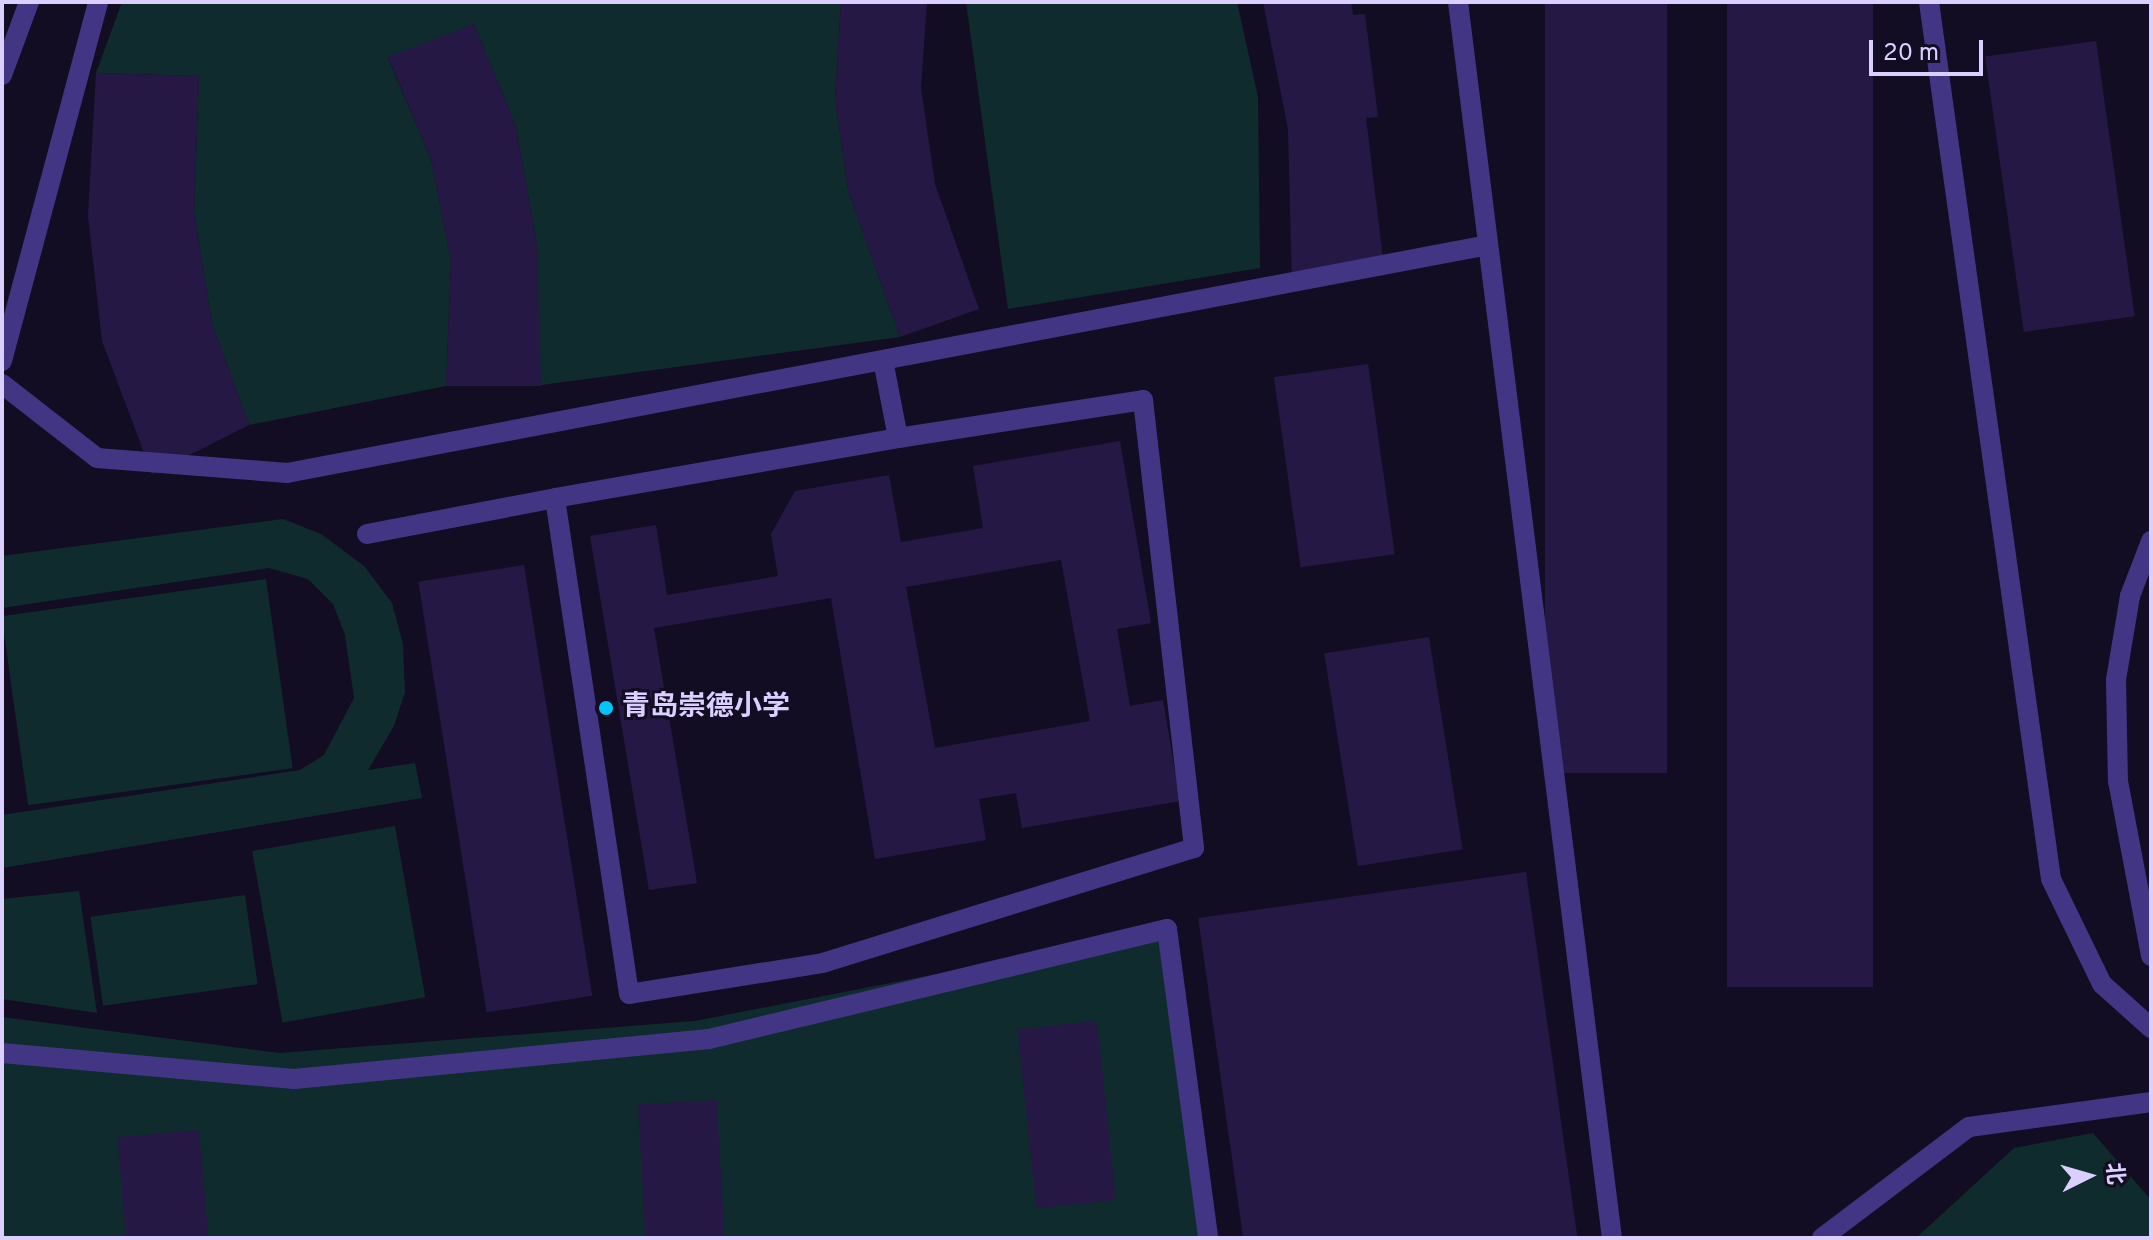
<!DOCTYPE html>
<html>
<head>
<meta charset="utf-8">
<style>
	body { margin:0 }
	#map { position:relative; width:2153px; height:1240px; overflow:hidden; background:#130d23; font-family:Overpass,"Noto Sans SC",sans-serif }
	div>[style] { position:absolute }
	.green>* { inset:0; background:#102b2d; transform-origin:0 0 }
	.building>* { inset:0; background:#261845; transform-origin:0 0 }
	.minor>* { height:20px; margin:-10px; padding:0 10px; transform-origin:10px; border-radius:10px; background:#423684 }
	.dots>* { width:22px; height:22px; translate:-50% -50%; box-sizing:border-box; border:4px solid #130d23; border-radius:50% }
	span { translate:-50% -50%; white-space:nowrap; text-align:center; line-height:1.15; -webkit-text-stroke:6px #130d23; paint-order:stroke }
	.poi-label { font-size:28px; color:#dacfff; font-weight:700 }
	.left { translate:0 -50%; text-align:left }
	.frame { position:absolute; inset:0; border:4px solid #dacfff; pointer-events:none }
	.north { position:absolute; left:2049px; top:1136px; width:80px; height:80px; -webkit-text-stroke:6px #130d23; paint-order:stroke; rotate:85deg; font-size:22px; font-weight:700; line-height:32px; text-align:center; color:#dacfff }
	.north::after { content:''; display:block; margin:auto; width:28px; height:36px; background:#dacfff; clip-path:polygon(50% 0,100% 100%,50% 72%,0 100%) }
	.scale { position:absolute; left:1869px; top:40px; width:114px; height:36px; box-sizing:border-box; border:4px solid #dacfff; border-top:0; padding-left:10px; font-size:24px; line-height:28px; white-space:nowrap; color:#dacfff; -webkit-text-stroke:6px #130d23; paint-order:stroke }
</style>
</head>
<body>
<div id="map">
	<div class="green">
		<div style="clip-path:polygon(122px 2px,841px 2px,835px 98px,848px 190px,900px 337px,534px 386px,537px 246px,516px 127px,474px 24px,388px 58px,431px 159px,451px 261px,446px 386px,249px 425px,212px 324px,194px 212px,199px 76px,96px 73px)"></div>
		<div style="clip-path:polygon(966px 2px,1237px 2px,1258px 97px,1260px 268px,1008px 309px)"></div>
		<div style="clip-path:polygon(283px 519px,321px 534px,364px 566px,392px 603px,403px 644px,405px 692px,394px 726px,368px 770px,415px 763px,422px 798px,2px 868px,2px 815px,300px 770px,324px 755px,354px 698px,345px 635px,333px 604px,308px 579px,269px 568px,2px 608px,2px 556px)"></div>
		<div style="left:266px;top:579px;width:191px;height:267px;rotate:82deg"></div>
		<div style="left:395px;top:826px;width:174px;height:145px;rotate:80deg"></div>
		<div style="clip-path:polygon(79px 891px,97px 1013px,2px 999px,2px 899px)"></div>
		<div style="left:245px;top:895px;width:90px;height:156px;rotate:82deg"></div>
		<div style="clip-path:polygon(1167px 929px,1208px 1238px,2px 1238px,2px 1017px,279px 1053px,695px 1021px)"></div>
		<div style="clip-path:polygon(2093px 1133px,2151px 1200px,2151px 1238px,1916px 1238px,2014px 1148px)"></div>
	</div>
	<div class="building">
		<div style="clip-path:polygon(841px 2px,927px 2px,921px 88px,935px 184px,979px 309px,900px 337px,848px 190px,835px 98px)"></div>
		<div style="clip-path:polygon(1263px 2px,1351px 2px,1353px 15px,1365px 14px,1378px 117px,1366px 118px,1385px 275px,1292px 284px,1288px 129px)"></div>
		<div style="left:1545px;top:2px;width:122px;height:771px"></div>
		<div style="left:1727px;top:2px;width:146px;height:985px"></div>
		<div style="clip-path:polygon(474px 24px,516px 127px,537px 246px,541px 386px,446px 386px,451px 261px,431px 159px,388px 57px)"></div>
		<div style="left:2096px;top:41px;width:278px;height:112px;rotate:82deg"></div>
		<div style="clip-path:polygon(96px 73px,199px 76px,194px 212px,212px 324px,249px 425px,152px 474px,102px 341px,88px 216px)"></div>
		<div style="left:1368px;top:364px;width:192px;height:95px;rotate:82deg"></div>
		<div style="clip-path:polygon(evenodd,1120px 441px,1151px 623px,1117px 629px,1130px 706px,1163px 700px,1180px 801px,1022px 828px,1016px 793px,979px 799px,986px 840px,875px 859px,831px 598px,654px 628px,697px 883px,649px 890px,590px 536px,656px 525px,667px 595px,778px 576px,771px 534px,795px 491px,889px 475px,901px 542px,983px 528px,973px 466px,1120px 441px,1061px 560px,1090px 721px,935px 748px,906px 587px,1061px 560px)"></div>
		<div style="left:524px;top:565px;width:436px;height:107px;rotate:81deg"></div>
		<div style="left:1429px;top:637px;width:215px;height:106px;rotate:81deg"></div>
		<div style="left:1526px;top:872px;width:370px;height:331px;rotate:82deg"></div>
		<div style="left:1097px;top:1021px;width:180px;height:80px;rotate:84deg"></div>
		<div style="left:717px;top:1100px;width:138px;height:79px;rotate:87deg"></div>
		<div style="left:199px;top:1130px;width:108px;height:82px;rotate:85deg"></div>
	</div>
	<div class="minor">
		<div style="left:1458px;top:2px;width:1246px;rotate:82.9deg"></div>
		<div style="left:1929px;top:2px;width:885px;rotate:82.08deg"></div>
		<div style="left:2051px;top:879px;width:117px;rotate:64.1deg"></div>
		<div style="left:2102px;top:984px;width:66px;rotate:41.9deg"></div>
		<div style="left:2px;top:75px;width:78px;rotate:-69.7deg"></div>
		<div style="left:883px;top:360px;width:79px;rotate:79.1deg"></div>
		<div style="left:2px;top:361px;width:372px;rotate:-75deg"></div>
		<div style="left:2px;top:384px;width:120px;rotate:37.9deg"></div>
		<div style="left:97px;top:458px;width:191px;rotate:4.5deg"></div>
		<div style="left:287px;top:473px;width:1222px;rotate:-10.75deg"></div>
		<div style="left:367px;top:534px;width:191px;rotate:-10.8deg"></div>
		<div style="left:555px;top:498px;width:348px;rotate:-9.9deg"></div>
		<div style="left:898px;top:438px;width:248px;rotate:-8.8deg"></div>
		<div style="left:1143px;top:400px;width:451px;rotate:83.5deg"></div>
		<div style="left:1194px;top:848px;width:388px;rotate:162.8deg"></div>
		<div style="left:823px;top:963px;width:196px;rotate:170.9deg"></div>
		<div style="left:629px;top:994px;width:501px;rotate:-98.49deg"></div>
		<div style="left:2151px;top:541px;width:59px;rotate:110.9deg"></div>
		<div style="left:2130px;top:596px;width:85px;rotate:99.5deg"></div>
		<div style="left:2116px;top:680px;width:101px;rotate:88.9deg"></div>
		<div style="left:2118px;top:781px;width:178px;rotate:79.3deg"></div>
		<div style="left:2px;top:1053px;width:293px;rotate:5.1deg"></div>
		<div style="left:294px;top:1079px;width:417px;rotate:-5.5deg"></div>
		<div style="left:709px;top:1039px;width:471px;rotate:-13.5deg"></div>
		<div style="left:1167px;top:929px;width:312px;rotate:82.4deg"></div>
		<div style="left:1822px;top:1238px;width:184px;rotate:-37.1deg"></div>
		<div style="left:1969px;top:1127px;width:184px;rotate:-7.8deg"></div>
	</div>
	<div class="dots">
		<div style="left:606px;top:708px;background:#00c4fa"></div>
	</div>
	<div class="poi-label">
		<span class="left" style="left:622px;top:708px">青岛崇德小学</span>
	</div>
	<div class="frame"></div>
	<div class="north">北</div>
	<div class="scale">20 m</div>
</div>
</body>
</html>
